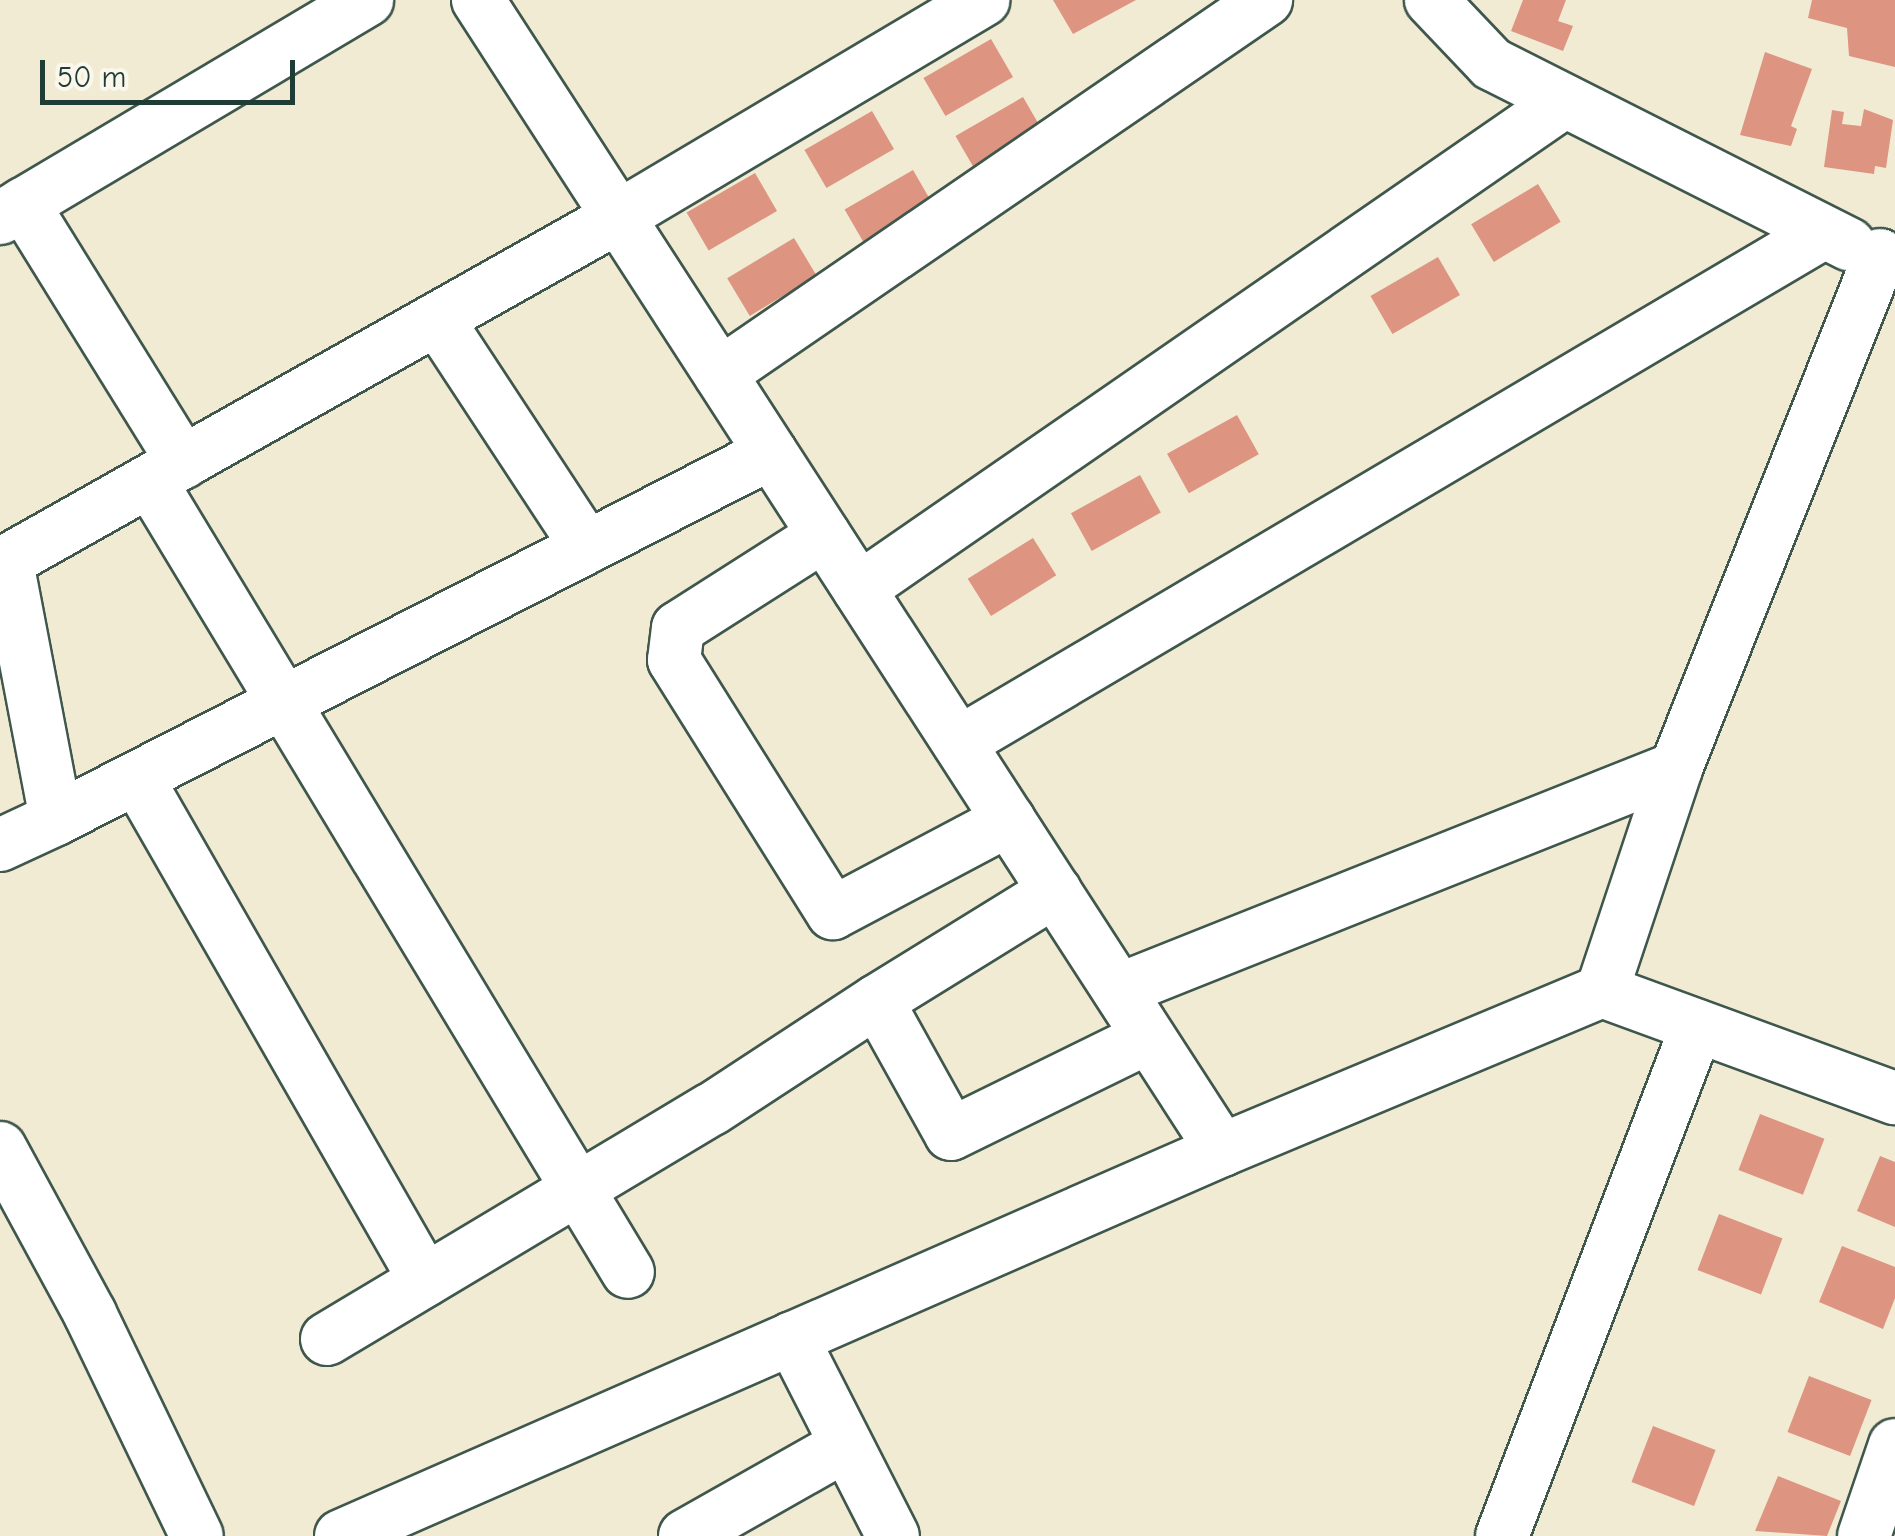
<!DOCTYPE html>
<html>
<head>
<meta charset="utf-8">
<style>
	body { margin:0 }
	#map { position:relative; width:1895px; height:1536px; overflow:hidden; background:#f2ebd4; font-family:"Comic Neue",sans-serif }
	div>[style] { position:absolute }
	.building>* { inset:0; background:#dd9480; transform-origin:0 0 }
	.roads { filter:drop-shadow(2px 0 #3f574c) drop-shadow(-2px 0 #3f574c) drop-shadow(0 2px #3f574c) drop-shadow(0 -2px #3f574c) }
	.minor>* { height:52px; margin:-26px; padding:0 26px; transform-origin:26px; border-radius:26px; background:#fff }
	span { translate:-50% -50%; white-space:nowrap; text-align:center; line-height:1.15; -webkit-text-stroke:10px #fbf7ec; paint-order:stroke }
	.scale { position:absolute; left:40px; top:60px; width:255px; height:45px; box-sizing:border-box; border:5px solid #1f3d34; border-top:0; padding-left:12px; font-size:30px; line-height:35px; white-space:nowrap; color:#1f3d34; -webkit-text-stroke:8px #fbf7ec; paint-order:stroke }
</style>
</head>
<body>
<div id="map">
	<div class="building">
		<div style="clip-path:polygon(1053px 0,1136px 0,1073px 34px)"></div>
		<div style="clip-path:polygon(1523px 0,1566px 0,1558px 21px,1573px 26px,1563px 51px,1511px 31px)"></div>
		<div style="clip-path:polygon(1812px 0,1895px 0,1895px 67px,1849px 56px,1847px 28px,1808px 18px)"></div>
		<div style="left:991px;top:39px;width:44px;height:78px;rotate:60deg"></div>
		<div style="clip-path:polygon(1765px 52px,1812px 69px,1791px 126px,1797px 129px,1791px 146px,1740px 135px)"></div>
		<div style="left:1023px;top:97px;width:44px;height:78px;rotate:60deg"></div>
		<div style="clip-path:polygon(1864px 109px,1893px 120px,1886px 168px,1875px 166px,1874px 174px,1824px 167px,1832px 110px,1844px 112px,1842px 124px,1861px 126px)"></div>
		<div style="left:872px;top:111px;width:44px;height:78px;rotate:60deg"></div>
		<div style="left:913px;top:170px;width:44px;height:79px;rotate:60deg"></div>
		<div style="left:755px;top:173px;width:44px;height:79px;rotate:60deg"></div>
		<div style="left:1538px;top:184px;width:44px;height:78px;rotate:59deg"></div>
		<div style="left:794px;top:238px;width:44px;height:78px;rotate:59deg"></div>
		<div style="left:1438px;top:257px;width:44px;height:78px;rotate:60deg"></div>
		<div style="left:1237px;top:415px;width:45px;height:80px;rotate:61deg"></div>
		<div style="left:1140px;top:475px;width:43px;height:79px;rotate:61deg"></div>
		<div style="left:1033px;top:538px;width:44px;height:77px;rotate:58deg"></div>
		<div style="left:1760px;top:1114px;width:69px;height:60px;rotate:21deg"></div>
		<div style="clip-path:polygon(1880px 1156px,1895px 1162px,1895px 1227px,1857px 1211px)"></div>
		<div style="left:1719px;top:1214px;width:68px;height:60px;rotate:21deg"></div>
		<div style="clip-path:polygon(1842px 1246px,1895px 1267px,1895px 1298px,1883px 1329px,1819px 1302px)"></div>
		<div style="left:1809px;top:1376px;width:67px;height:60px;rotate:21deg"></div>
		<div style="left:1653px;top:1426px;width:67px;height:60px;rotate:21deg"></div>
		<div style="clip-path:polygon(1778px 1476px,1841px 1501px,1827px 1536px,1755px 1531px)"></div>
	</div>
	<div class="roads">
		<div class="minor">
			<div style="left:478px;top:0;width:1370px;rotate:57.1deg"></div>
			<div style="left:1431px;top:0;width:88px;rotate:46.4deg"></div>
			<div style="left:1492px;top:64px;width:400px;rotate:26.8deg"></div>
			<div style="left:23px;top:204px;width:304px;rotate:58.2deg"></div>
			<div style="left:0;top:218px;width:427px;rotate:-30.7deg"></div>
			<div style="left:437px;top:319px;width:273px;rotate:56.7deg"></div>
			<div style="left:720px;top:374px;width:662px;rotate:-34.41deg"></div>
			<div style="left:150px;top:481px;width:924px;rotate:58.86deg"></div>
			<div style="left:824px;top:535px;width:173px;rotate:147.5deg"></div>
			<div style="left:678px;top:628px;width:32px;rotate:97deg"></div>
			<div style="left:674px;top:660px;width:299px;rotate:57.9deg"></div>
			<div style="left:833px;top:913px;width:199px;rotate:-27.9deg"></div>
			<div style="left:859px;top:589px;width:858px;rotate:-34.65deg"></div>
			<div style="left:959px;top:743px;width:1001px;rotate:-30.56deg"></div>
			<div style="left:137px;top:778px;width:579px;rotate:60.16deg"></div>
			<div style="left:56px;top:819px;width:803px;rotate:-27.11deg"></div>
			<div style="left:0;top:845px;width:62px;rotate:-24.9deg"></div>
			<div style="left:56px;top:819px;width:263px;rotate:-100.8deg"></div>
			<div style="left:7px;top:561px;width:701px;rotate:-29.38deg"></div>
			<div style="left:618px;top:217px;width:425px;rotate:-30.7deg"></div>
			<div style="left:1055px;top:891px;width:209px;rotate:148.3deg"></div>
			<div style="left:877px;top:1001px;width:152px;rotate:60.9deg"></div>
			<div style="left:951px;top:1134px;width:220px;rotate:-26.1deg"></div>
			<div style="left:1119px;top:990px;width:600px;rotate:-21.73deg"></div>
			<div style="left:1602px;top:991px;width:235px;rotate:-71.6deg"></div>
			<div style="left:1676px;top:768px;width:552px;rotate:-68.31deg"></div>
			<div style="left:0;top:1148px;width:189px;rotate:61.5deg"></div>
			<div style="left:90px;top:1314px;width:246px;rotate:64.3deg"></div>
			<div style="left:792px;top:1338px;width:222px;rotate:63deg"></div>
			<div style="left:327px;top:1339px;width:448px;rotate:-30.9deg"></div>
			<div style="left:712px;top:1109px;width:197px;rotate:-33.2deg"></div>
			<div style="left:341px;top:1536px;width:962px;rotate:-23.66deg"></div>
			<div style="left:1222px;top:1150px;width:412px;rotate:-22.7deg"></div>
			<div style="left:1602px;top:991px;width:312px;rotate:20.1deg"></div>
			<div style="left:685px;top:1536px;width:185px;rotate:-29.5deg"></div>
			<div style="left:1502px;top:1536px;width:546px;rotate:-69.08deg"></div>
			<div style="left:1864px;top:1536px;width:96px;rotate:-71.2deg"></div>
		</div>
	</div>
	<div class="scale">50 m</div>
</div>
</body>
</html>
